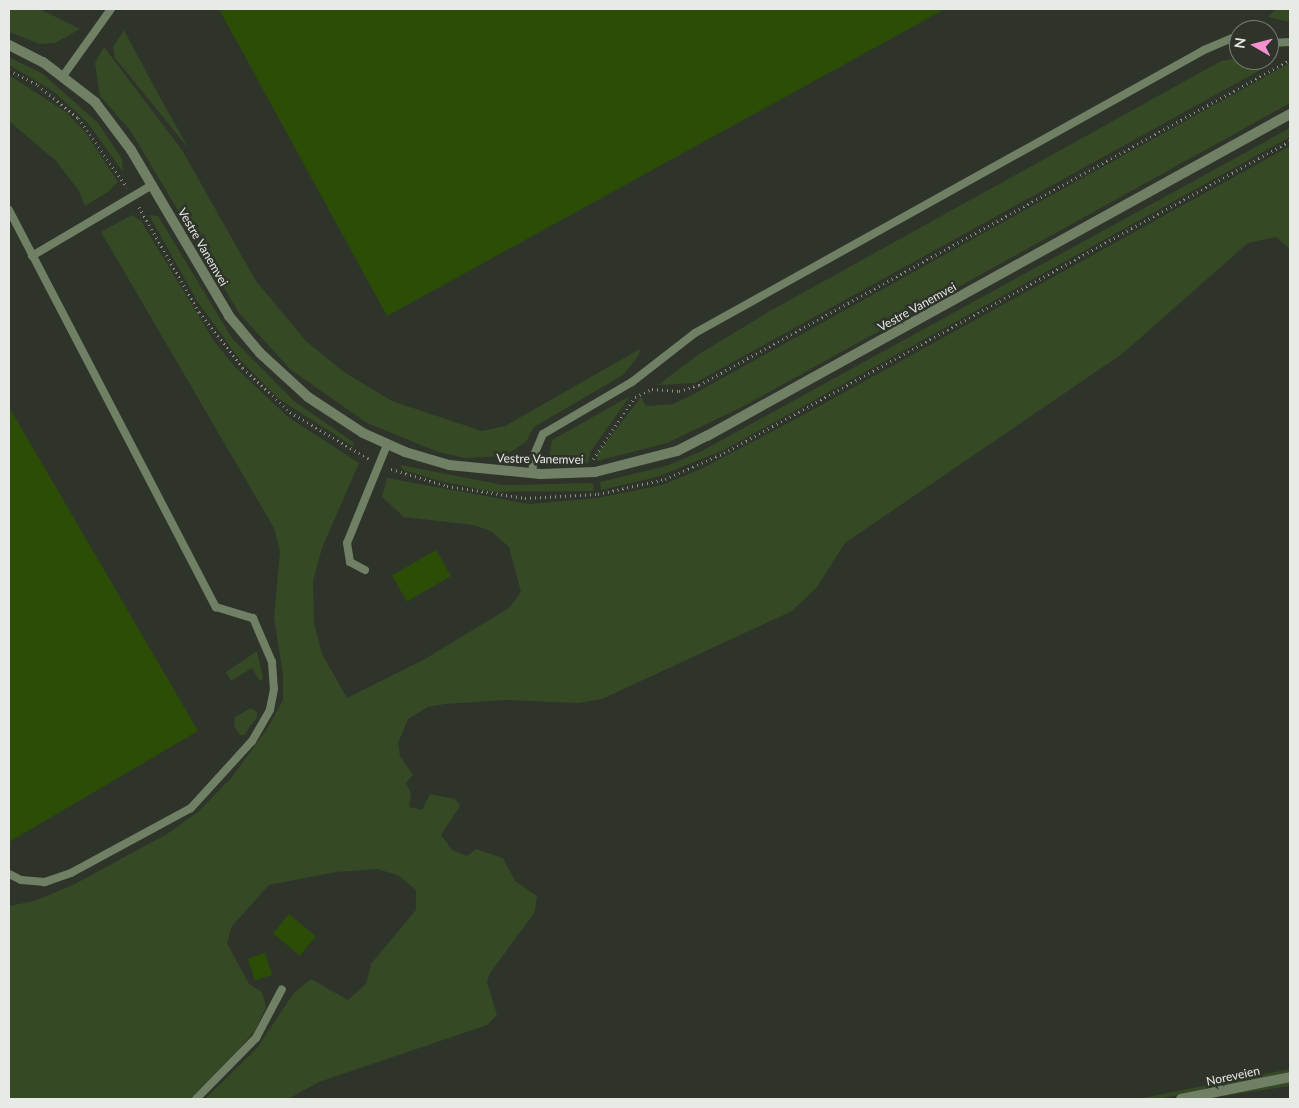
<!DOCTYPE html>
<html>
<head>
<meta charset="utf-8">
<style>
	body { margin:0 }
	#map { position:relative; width:1299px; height:1108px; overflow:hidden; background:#2f342b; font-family:Lato,sans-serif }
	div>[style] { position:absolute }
	.green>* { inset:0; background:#344924 }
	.building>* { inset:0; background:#2b4d06; transform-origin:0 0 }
	.path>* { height:3px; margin-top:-1.5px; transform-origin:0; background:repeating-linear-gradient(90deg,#8b8f88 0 1px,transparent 0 5px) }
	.service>* { height:8px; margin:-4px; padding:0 4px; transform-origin:4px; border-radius:4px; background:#6f8064 }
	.minor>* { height:10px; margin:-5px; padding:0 5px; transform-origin:5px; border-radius:5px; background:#6f8064 }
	span { translate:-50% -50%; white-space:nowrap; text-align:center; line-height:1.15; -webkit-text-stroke:5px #2f342b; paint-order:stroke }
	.street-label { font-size:12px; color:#e7eae5 }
	.frame { position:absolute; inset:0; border:10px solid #e7eae5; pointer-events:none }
	.north { position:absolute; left:1229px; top:20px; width:50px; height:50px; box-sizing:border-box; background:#2f342b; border:1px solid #797d75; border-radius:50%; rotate:278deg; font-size:14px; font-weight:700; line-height:20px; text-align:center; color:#e7eae5 }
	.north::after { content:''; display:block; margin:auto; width:18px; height:22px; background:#f690d0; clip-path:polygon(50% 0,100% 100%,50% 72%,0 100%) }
</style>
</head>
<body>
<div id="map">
	<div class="green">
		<div style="clip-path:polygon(9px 9px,40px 9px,80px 29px,55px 43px,40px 44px,9px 32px)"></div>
		<div style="clip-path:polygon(1276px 9px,1290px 9px,1290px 22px,1268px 17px)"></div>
		<div style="clip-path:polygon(124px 30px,157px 92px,189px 149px,115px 58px,113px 47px)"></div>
		<div style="clip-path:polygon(104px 47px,182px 150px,256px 281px,306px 341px,344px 372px,392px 401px,482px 431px,505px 426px,640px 349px,639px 355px,623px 375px,534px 427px,526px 442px,504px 456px,465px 458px,438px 452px,367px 423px,291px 370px,239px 313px,130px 130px,100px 96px,95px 63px)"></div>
		<div style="clip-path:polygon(9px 57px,43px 74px,98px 123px,122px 159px,123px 172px,87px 122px,53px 91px,9px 65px)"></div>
		<div style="clip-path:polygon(1232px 59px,1264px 68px,695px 383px,658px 385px,699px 354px,770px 311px,1221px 61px)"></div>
		<div style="clip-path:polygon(1290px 63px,1290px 103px,742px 407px,667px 443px,597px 461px,597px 454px,641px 397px,646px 406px,673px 404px,692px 395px)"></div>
		<div style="clip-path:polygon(9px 75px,66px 112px,85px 132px,118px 182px,109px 191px,85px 206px,79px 191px,56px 161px,9px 121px)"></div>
		<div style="clip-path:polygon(1290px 128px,1290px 137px,724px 450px,657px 477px,601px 490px,600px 482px,666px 466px,700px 452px)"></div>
		<div style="clip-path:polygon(1290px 146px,1290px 249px,1276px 237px,1248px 243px,1122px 354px,845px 543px,816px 588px,792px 611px,602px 699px,578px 703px,505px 700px,445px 704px,428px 707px,408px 719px,398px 743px,400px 756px,413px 775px,406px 783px,411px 794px,409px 807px,422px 810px,430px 794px,455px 799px,460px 806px,441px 835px,452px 850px,467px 856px,476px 849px,503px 858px,515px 881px,537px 896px,535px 912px,490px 973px,487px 982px,497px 1015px,487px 1025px,319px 1082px,288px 1099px,205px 1099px,257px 1048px,293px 994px,311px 979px,348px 1000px,366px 984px,371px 964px,416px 910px,416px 890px,399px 876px,378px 869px,336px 872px,269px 885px,232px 926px,227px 943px,249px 984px,262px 992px,266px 1007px,256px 1029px,240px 1048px,190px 1099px,9px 1099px,9px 906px,34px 901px,73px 885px,167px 834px,199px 811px,232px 777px,267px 729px,283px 700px,283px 675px,274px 618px,280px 551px,274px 528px,101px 232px,132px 215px,141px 221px,214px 341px,235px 367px,288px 417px,359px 463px,322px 548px,313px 581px,314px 623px,322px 654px,347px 698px,425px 659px,509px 608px,521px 592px,509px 547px,491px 531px,473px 525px,404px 517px,382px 497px,387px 478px,529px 504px,597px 498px,662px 485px,703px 468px,805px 414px)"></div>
		<div style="clip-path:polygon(149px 215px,158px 216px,232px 338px,294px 401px,353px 442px,354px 447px,279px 399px,240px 360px,197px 301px)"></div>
		<div style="clip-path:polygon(630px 396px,591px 451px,588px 463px,559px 466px,549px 459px,552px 440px)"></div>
		<div style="clip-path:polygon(400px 465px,503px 485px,593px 483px,594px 491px,492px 492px,440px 481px,403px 470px)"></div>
		<div style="clip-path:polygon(257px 651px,263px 678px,260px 681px,252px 668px,231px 681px,226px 672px)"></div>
		<div style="clip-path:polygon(251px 708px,257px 712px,257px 717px,244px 735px,240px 735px,234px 726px,235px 717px)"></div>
		<div style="clip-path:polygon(1290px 1069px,1290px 1072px,1158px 1099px,1137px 1099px)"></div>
		<div style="clip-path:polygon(1290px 1082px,1290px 1086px,1203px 1099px)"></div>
	</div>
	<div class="building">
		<div style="clip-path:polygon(219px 9px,945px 9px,387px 316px)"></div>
		<div style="clip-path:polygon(9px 407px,198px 731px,9px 842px)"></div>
		<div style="left:436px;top:550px;width:30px;height:51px;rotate:60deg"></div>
		<div style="left:289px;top:914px;width:35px;height:25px;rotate:40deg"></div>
		<div style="left:265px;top:953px;width:23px;height:18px;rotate:72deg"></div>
	</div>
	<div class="path">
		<div style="left:9px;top:70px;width:33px;rotate:27deg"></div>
		<div style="left:38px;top:85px;width:52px;rotate:39.5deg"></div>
		<div style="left:78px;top:118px;width:85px;rotate:54.6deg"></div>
		<div style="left:139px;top:207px;width:121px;rotate:60.3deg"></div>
		<div style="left:199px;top:312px;width:71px;rotate:51.8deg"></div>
		<div style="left:243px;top:368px;width:64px;rotate:43.1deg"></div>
		<div style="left:290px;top:412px;width:92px;rotate:30.7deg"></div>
		<div style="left:593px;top:459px;width:75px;rotate:-55.9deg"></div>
		<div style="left:635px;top:397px;width:19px;rotate:-25deg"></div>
		<div style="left:652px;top:389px;width:27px;rotate:4deg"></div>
		<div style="left:679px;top:391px;width:21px;rotate:-17deg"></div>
		<div style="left:699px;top:385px;width:674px;rotate:-28.81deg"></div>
		<div style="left:391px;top:469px;width:59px;rotate:16.9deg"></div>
		<div style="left:447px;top:486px;width:79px;rotate:8.7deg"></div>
		<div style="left:525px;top:498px;width:73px;rotate:-3.1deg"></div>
		<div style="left:598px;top:494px;width:69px;rotate:-12.6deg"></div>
		<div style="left:665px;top:479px;width:64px;rotate:-23.8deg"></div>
		<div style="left:724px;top:453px;width:646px;rotate:-28.87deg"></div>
	</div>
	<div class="service">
		<div style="left:1269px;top:43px;width:21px;rotate:-3deg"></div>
		<div style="left:63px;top:76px;width:82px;rotate:-54.4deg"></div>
		<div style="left:9px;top:210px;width:448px;rotate:62.5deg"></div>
		<div style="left:216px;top:607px;width:39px;rotate:17deg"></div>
		<div style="left:253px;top:618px;width:48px;rotate:66.6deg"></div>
		<div style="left:272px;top:662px;width:27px;rotate:86deg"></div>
		<div style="left:274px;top:689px;width:21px;rotate:101deg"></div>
		<div style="left:270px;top:710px;width:36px;rotate:120deg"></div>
		<div style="left:252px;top:741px;width:91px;rotate:132.3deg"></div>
		<div style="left:191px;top:808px;width:136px;rotate:151.6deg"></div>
		<div style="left:71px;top:873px;width:28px;rotate:161deg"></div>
		<div style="left:45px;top:882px;width:24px;rotate:-175deg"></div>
		<div style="left:21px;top:880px;width:13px;rotate:-153deg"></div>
		<div style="left:32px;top:256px;width:139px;rotate:-30.6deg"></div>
		<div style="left:532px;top:474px;width:19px;rotate:-84deg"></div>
		<div style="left:534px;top:455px;width:23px;rotate:-67deg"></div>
		<div style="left:543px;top:434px;width:103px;rotate:-30.3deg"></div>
		<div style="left:632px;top:382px;width:80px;rotate:-37.9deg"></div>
		<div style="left:695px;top:333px;width:582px;rotate:-29.07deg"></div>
		<div style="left:1204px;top:50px;width:38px;rotate:-23deg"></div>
		<div style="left:365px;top:570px;width:17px;rotate:-152deg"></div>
		<div style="left:350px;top:562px;width:19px;rotate:-99deg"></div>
		<div style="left:347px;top:543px;width:106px;rotate:-67.8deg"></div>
		<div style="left:196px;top:1099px;width:86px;rotate:-45.5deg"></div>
		<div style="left:256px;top:1038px;width:55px;rotate:-62deg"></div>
	</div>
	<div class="minor">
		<div style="left:9px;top:45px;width:38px;rotate:27deg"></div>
		<div style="left:43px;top:62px;width:66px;rotate:37.6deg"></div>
		<div style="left:95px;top:102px;width:60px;rotate:53.1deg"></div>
		<div style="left:131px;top:150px;width:193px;rotate:59.4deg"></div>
		<div style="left:229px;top:316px;width:48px;rotate:50deg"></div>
		<div style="left:260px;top:353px;width:65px;rotate:42.5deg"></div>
		<div style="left:308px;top:397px;width:66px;rotate:33.2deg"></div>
		<div style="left:363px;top:433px;width:46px;rotate:24.3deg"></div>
		<div style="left:405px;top:452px;width:46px;rotate:16.5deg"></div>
		<div style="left:449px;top:465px;width:92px;rotate:5.6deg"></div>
		<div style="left:541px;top:474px;width:54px;rotate:-2.1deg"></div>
		<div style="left:595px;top:472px;width:85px;rotate:-14.4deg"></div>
		<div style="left:677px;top:451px;width:34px;rotate:-27deg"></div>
		<div style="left:707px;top:436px;width:666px;rotate:-28.91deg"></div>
		<div style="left:1181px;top:1099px;width:111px;rotate:-11.4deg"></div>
	</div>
	<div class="street-label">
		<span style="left:203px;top:247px;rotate:60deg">Vestre Vanemvei</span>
		<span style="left:917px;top:307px;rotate:-29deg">Vestre Vanemvei</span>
		<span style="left:540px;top:459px;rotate:1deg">Vestre Vanemvei</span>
		<span style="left:1233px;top:1076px;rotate:-12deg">Noreveien</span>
	</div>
	<div class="frame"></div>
	<div class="north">N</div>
</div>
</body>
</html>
